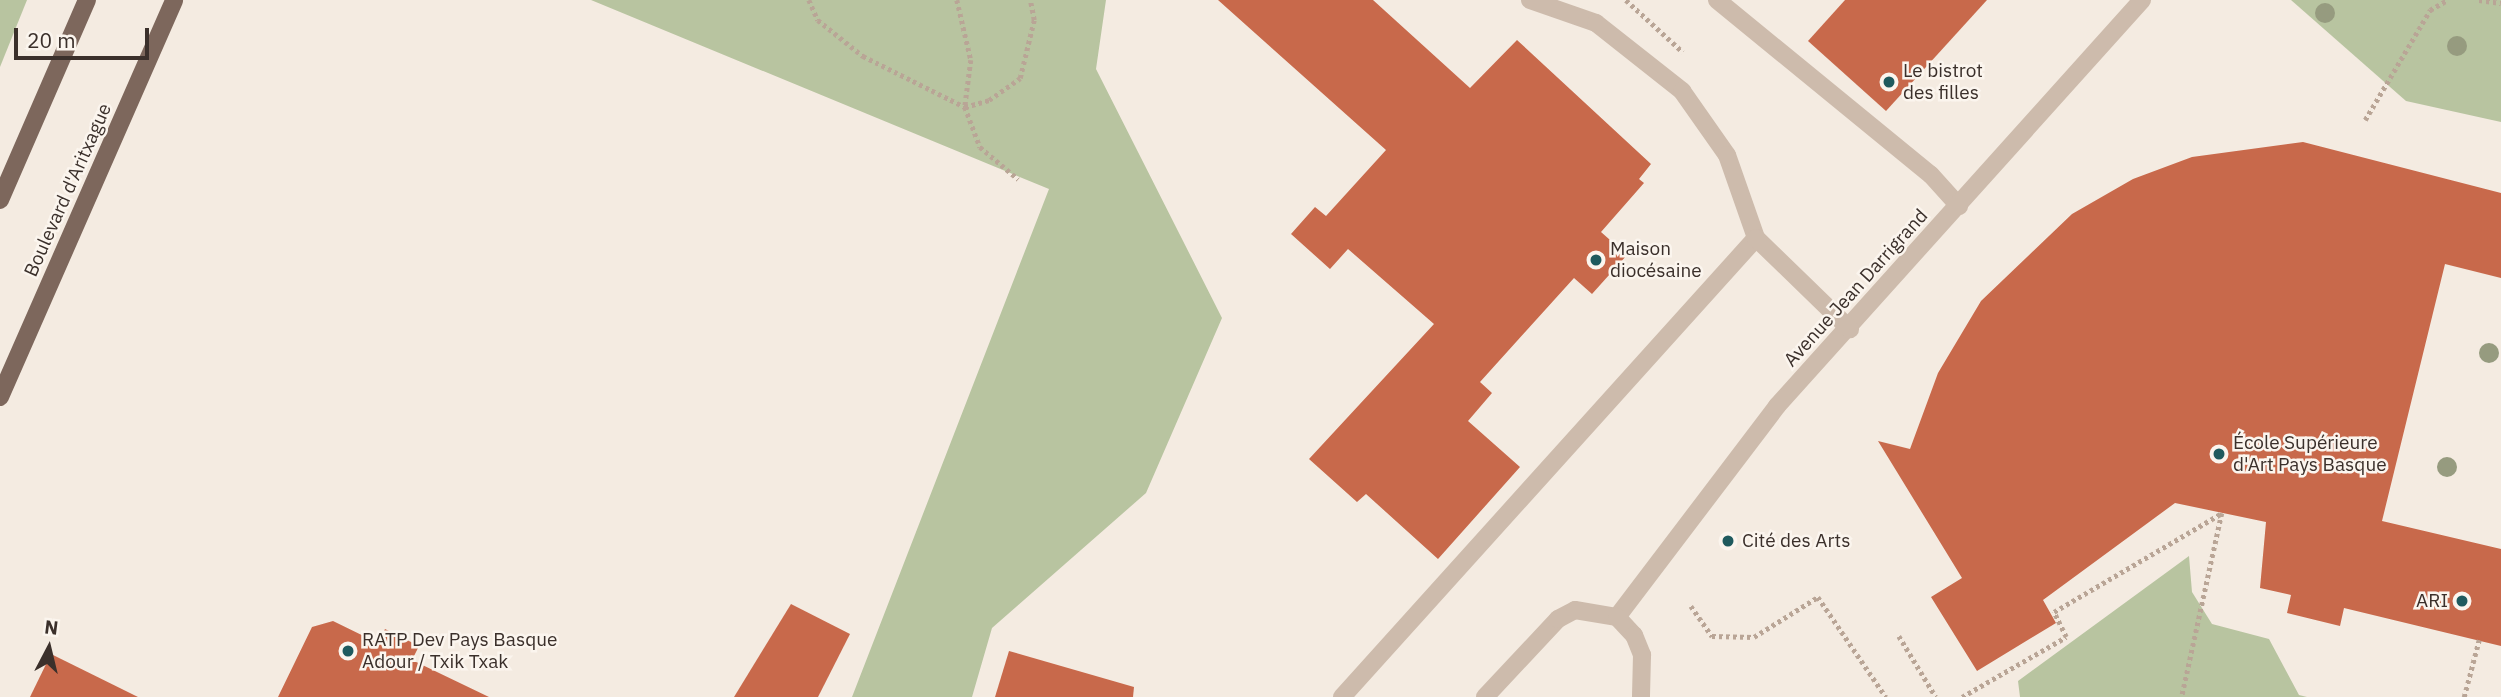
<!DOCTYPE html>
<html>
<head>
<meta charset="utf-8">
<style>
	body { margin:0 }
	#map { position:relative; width:2501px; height:697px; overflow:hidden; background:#f4ebe1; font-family:"IBM Plex Sans",sans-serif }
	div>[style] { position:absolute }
	.green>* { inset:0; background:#b8c4a0 }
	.building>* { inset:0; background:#c8694b }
	.path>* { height:4.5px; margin-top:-2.25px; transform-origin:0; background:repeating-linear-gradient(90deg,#b9a596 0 3.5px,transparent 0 7px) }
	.minor>* { height:18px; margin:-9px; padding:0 9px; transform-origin:9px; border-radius:9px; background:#cdbbac }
	.major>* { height:18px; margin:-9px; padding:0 9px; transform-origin:9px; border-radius:9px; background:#7d675c }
	.trees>* { width:20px; height:20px; margin:-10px; border-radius:50%; background:#969b7f }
	.dots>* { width:19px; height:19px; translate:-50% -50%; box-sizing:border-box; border:4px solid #fbf5ee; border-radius:50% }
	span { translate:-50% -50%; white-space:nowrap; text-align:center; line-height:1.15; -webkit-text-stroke:5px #fbf5ee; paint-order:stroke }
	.poi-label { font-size:19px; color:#3b302b }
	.left { translate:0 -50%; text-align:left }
	.right { translate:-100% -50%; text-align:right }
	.street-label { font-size:19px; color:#3b302b }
	.north { position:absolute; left:14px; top:613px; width:70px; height:70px; -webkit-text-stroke:5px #fbf5ee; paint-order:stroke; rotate:7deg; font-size:19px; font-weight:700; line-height:28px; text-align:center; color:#3b302b }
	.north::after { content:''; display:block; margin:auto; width:24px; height:32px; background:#3b302b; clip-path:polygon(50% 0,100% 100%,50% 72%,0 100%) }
	.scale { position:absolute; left:14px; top:28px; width:135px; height:32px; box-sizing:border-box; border:4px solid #3b302b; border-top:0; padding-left:9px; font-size:21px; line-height:24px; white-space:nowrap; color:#3b302b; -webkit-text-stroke:5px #fbf5ee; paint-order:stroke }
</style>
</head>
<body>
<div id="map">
	<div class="green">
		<div style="clip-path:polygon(0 0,27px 0,0 67px)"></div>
		<div style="clip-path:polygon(591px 0,1106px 0,1096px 69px,1222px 318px,1146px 493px,992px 628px,972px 697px,852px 697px,1049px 189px)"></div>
		<div style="clip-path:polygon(2291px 0,2501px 0,2501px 122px,2406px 101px)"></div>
		<div style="clip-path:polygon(2189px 556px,2192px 592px,2212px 624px,2269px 639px,2299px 695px,2307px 697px,2020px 697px,2018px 681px)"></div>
	</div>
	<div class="building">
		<div style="clip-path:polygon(1218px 0,1373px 0,1470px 88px,1517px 40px,1651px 164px,1639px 179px,1644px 183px,1601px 232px,1627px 255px,1592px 294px,1574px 278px,1480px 382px,1492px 393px,1468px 421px,1520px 467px,1438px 559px,1366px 494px,1357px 502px,1309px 459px,1434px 324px,1348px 249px,1330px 269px,1291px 234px,1315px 207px,1326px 216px,1386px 150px)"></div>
		<div style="clip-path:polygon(1845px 0,1987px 0,1886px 111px,1808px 41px)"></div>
		<div style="clip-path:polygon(2303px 142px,2501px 193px,2501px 278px,2445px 264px,2382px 521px,2501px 549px,2501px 646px,2344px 608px,2340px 626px,2287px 613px,2291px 595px,2260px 588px,2266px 522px,2175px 503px,2043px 600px,2056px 623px,1977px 671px,1931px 597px,1962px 578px,1878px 441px,1910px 449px,1938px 373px,1981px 301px,2072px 214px,2133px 179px,2192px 157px)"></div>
		<div style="clip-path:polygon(791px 604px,850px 634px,818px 697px,734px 697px)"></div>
		<div style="clip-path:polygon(333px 621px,378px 643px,385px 629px,419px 646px,412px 660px,489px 697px,278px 697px,312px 627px)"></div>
		<div style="clip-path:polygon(1009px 651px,1134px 687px,1133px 697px,995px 697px)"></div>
		<div style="clip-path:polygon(51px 654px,138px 697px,30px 697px)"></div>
	</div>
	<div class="path">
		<div style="left:809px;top:0;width:22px;rotate:66deg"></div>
		<div style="left:818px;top:20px;width:58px;rotate:38.7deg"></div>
		<div style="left:863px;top:56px;width:114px;rotate:26.6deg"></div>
		<div style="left:965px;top:107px;width:25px;rotate:-16deg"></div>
		<div style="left:989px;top:100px;width:38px;rotate:-35deg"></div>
		<div style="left:1020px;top:78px;width:60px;rotate:-76.4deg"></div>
		<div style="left:1034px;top:20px;width:20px;rotate:-101deg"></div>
		<div style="left:957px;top:0;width:62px;rotate:76.9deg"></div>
		<div style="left:971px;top:60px;width:47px;rotate:97.3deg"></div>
		<div style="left:965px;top:107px;width:43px;rotate:69.4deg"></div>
		<div style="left:980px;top:147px;width:50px;rotate:40.1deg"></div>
		<div style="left:1626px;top:0;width:77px;rotate:42.4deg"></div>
		<div style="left:2479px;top:0;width:22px;rotate:8deg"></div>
		<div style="left:2365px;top:120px;width:128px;rotate:-59.4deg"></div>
		<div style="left:2430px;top:10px;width:20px;rotate:-30deg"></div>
		<div style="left:1691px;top:606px;width:37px;rotate:55deg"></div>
		<div style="left:1712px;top:636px;width:42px;rotate:1.4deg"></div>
		<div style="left:1754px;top:637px;width:75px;rotate:-32deg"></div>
		<div style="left:1818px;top:597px;width:121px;rotate:55.8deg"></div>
		<div style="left:1899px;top:636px;width:71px;rotate:58.8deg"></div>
		<div style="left:1962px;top:697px;width:120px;rotate:-30deg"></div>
		<div style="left:2066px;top:637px;width:28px;rotate:-116deg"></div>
		<div style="left:2054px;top:612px;width:195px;rotate:-30.5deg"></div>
		<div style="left:2222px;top:513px;width:188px;rotate:102.3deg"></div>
		<div style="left:2464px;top:697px;width:59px;rotate:-75.3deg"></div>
	</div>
	<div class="minor">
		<div style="left:1530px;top:0;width:70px;rotate:19.2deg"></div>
		<div style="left:1596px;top:23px;width:110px;rotate:38.3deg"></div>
		<div style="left:1682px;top:91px;width:78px;rotate:54.9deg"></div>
		<div style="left:1727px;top:155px;width:88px;rotate:70.7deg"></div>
		<div style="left:1717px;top:0;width:276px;rotate:39.3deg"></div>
		<div style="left:1931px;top:175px;width:42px;rotate:47.9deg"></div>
		<div style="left:1617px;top:617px;width:265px;rotate:-52.8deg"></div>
		<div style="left:1777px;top:406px;width:546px;rotate:-48.04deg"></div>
		<div style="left:1342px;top:697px;width:618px;rotate:-47.95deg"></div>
		<div style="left:1756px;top:238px;width:131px;rotate:44.1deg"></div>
		<div style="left:1485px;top:697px;width:107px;rotate:-46.9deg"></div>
		<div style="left:1558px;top:619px;width:19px;rotate:-28deg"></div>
		<div style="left:1575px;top:610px;width:43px;rotate:9.5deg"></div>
		<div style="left:1617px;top:617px;width:25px;rotate:47deg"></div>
		<div style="left:1634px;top:635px;width:22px;rotate:68deg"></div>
		<div style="left:1642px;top:655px;width:42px;rotate:91.4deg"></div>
	</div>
	<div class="major">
		<div style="left:0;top:200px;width:218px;rotate:-66.5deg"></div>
		<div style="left:0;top:397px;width:433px;rotate:-66.3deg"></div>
	</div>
	<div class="trees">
		<div style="left:2325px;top:13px"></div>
		<div style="left:2457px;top:46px"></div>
		<div style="left:2489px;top:353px"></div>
		<div style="left:2447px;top:467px"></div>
	</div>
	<div class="dots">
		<div style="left:1889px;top:82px;background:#1f5a5e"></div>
		<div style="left:1596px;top:260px;background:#1f5a5e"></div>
		<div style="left:2219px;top:454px;background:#1f5a5e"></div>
		<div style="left:1728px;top:541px;background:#1f5a5e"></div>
		<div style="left:2462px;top:601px;background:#1f5a5e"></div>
		<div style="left:348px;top:651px;background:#1f5a5e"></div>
	</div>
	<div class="poi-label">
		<span class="left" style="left:1903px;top:82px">Le bistrot<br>des filles</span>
		<span class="left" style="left:1610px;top:260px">Maison<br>diocésaine</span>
		<span class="left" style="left:2233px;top:454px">École Supérieure<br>d'Art Pays Basque</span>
		<span class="left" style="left:1742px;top:541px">Cité des Arts</span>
		<span class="right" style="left:2448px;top:601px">ARI</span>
		<span class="left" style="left:362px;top:651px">RATP Dev Pays Basque<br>Adour / Txik Txak</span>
	</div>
	<div class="street-label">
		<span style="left:68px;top:190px;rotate:-66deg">Boulevard d'Aritxague</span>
		<span style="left:1856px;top:288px;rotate:-48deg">Avenue Jean Darrigrand</span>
	</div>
	<div class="north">N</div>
	<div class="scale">20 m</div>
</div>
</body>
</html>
